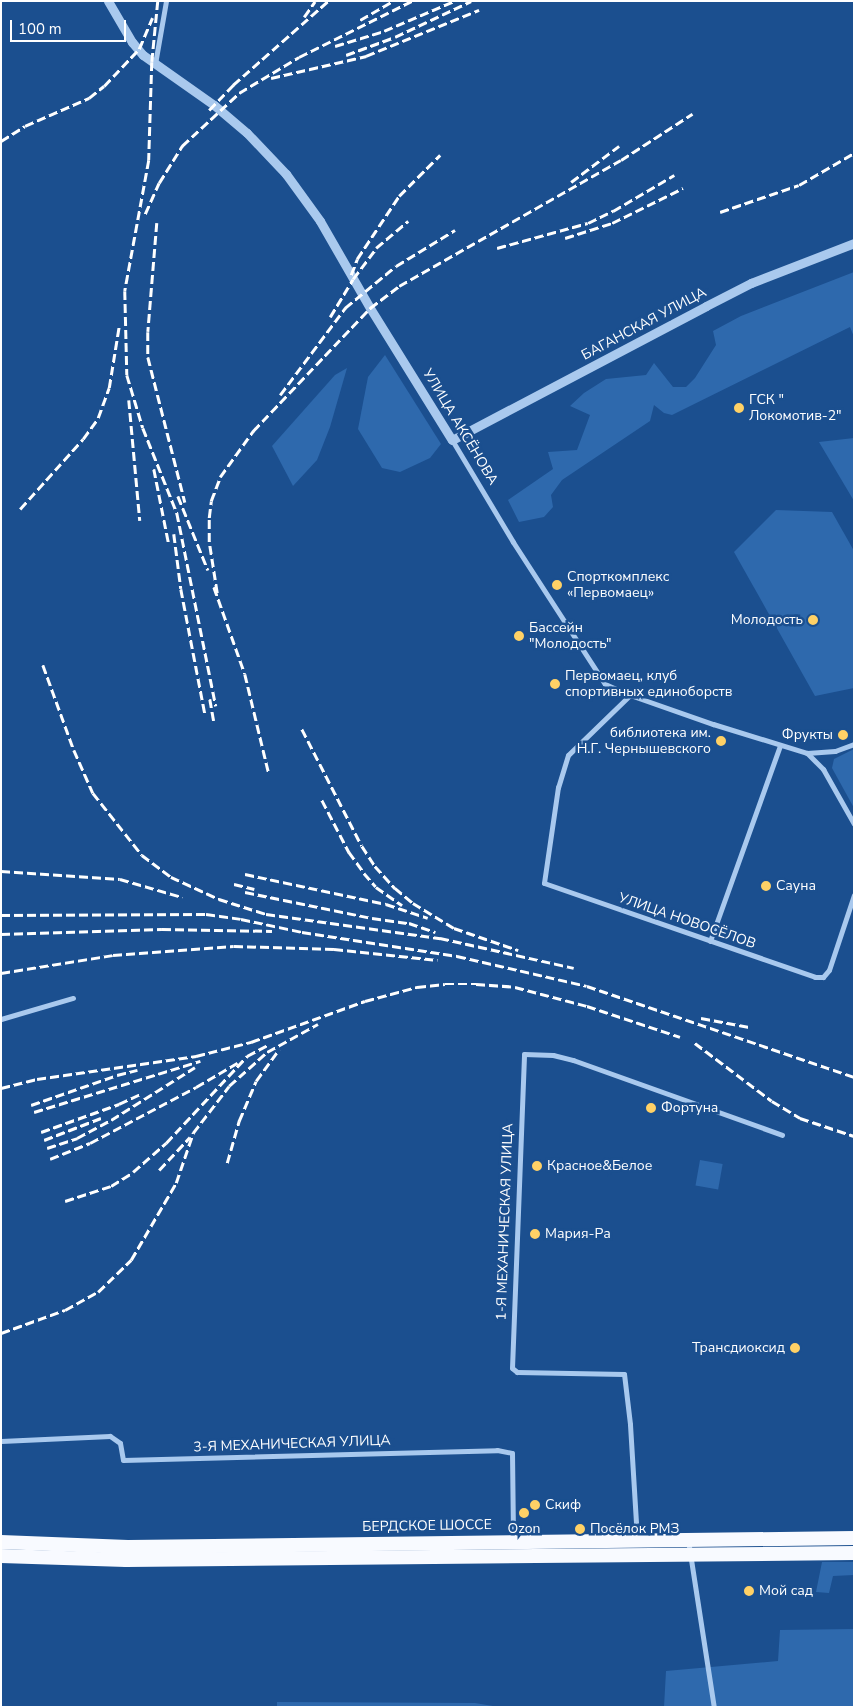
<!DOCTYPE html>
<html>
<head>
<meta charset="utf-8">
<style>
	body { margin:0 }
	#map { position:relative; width:855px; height:1708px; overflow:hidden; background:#1b4f8f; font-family:"Nunito Sans",sans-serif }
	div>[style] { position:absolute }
	.green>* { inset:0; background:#2e69ad; transform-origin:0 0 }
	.minor>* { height:5px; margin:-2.5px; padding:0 2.5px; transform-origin:2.5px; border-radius:2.5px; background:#a9c9ee }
	.tertiary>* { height:9px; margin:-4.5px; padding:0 4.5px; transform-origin:4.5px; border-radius:4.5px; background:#a9c9ee }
	.trunk>* { height:14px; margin:-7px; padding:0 7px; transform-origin:7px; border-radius:7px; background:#f8faff }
	.rail>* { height:2.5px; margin-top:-1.25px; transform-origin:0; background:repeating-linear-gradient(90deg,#fff 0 9px,transparent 0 13px) }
	.dots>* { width:14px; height:14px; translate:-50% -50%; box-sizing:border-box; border:2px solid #1b4f8f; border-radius:50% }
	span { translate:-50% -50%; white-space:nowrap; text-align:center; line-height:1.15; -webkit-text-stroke:5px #1b4f8f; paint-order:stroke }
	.street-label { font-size:14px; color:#fff }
	.poi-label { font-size:14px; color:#fff }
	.left { translate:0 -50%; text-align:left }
	.right { translate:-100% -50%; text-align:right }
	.frame { position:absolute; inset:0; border:2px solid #fff; pointer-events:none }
	.scale { position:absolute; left:10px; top:20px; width:116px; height:22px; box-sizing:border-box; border:2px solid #fff; border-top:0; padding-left:6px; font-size:15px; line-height:18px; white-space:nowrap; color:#fff; -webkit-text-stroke:4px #1b4f8f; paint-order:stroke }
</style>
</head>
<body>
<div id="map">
	<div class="green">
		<div style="clip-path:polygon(854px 272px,854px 337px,850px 327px,672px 415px,664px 413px,654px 405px,650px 421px,562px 480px,551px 495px,553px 507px,544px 517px,519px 522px,508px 500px,553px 469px,548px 452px,577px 450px,590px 415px,570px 406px,584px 393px,606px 379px,646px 375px,654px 363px,673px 387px,686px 387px,695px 378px,716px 345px,713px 331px,741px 316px)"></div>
		<div style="clip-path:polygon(385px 355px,441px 444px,430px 458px,400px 472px,382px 468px,358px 429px,368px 377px)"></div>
		<div style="clip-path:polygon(347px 368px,330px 427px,317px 460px,293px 486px,272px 446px,335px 375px)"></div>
		<div style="clip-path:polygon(854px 438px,854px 501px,819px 442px)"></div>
		<div style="clip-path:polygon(776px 510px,832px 512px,854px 551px,854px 688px,815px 696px,734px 552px)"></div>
		<div style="clip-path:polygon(854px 749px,854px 808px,832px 768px,834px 759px)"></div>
		<div style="left:700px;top:1160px;width:23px;height:26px;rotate:10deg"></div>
		<div style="clip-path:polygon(822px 1562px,854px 1562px,854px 1575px,833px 1576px,829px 1593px,816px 1592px)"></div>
		<div style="clip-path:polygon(854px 1629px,854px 1707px,664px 1707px,666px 1671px,778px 1661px,780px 1630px)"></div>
		<div style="clip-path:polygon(277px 1702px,475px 1703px,499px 1707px,277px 1707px)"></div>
	</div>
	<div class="minor">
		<div style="left:155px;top:64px;width:64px;rotate:-80.1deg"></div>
		<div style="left:452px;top:440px;width:119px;rotate:59.1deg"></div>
		<div style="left:513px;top:542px;width:169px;rotate:57.1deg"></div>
		<div style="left:605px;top:684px;width:27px;rotate:24deg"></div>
		<div style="left:630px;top:695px;width:88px;rotate:19.3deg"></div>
		<div style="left:713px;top:724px;width:98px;rotate:17.1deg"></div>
		<div style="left:807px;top:753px;width:28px;rotate:-4deg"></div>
		<div style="left:835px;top:751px;width:20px;rotate:-20deg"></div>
		<div style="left:630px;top:695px;width:86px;rotate:135.9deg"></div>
		<div style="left:568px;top:755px;width:34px;rotate:107deg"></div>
		<div style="left:558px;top:787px;width:97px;rotate:98.3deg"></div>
		<div style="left:544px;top:883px;width:287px;rotate:19.1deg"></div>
		<div style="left:815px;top:977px;width:8px"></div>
		<div style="left:823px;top:977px;width:9px;rotate:-49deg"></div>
		<div style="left:829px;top:970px;width:79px;rotate:-71.6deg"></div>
		<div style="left:807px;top:753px;width:23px;rotate:45deg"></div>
		<div style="left:823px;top:769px;width:63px;rotate:60.6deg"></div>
		<div style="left:710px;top:941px;width:207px;rotate:-70.3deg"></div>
		<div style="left:1px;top:1019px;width:75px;rotate:-16.3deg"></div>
		<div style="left:1px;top:1441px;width:109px;rotate:-2.6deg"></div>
		<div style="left:110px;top:1436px;width:12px;rotate:35deg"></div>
		<div style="left:120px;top:1443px;width:17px;rotate:80deg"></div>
		<div style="left:123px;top:1460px;width:374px;rotate:-1.5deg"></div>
		<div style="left:497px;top:1450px;width:15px;rotate:11deg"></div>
		<div style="left:512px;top:1453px;width:87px;rotate:89.3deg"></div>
		<div style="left:637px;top:1539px;width:115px;rotate:-93.5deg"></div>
		<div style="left:630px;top:1424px;width:50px;rotate:-96.8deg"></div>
		<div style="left:624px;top:1374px;width:107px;rotate:-178.9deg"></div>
		<div style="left:517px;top:1372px;width:6px;rotate:-141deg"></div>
		<div style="left:512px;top:1368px;width:314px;rotate:-87.8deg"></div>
		<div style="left:524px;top:1054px;width:29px;rotate:2deg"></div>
		<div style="left:553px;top:1055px;width:21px;rotate:14deg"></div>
		<div style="left:573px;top:1060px;width:222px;rotate:19.7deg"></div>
		<div style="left:688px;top:1540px;width:169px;rotate:81.2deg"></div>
	</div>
	<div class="tertiary">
		<div style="left:108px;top:1px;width:48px;rotate:59.7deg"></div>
		<div style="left:132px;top:42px;width:17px;rotate:50deg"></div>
		<div style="left:143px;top:55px;width:87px;rotate:35.2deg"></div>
		<div style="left:214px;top:105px;width:43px;rotate:40.3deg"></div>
		<div style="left:247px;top:133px;width:57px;rotate:46.4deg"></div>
		<div style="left:286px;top:174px;width:58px;rotate:54.1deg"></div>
		<div style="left:320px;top:221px;width:100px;rotate:60.1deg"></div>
		<div style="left:370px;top:308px;width:155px;rotate:58.2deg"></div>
		<div style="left:452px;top:440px;width:287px;rotate:-27.8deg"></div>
		<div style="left:706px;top:306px;width:51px;rotate:-27.1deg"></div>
		<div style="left:751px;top:283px;width:110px;rotate:-21.2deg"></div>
	</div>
	<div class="trunk">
		<div style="left:1px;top:1542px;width:127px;rotate:2.3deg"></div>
		<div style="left:128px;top:1547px;width:726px;rotate:-0.71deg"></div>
		<div style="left:1px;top:1556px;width:125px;rotate:1.8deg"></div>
		<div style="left:126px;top:1560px;width:728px;rotate:-0.55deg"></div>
	</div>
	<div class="rail">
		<div style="left:158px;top:1px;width:61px;rotate:95.6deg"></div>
		<div style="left:152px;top:62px;width:98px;rotate:91.8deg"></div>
		<div style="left:149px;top:160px;width:133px;rotate:100.4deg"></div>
		<div style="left:125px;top:291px;width:84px;rotate:88.6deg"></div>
		<div style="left:127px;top:375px;width:55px;rotate:73.2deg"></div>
		<div style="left:143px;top:428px;width:92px;rotate:68.2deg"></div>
		<div style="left:177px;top:513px;width:197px;rotate:78.6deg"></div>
		<div style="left:304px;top:17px;width:19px;rotate:-55deg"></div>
		<div style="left:360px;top:20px;width:38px;rotate:-30deg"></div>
		<div style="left:335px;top:46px;width:51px;rotate:-17deg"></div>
		<div style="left:384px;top:31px;width:76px;rotate:-23.2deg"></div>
		<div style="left:346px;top:55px;width:52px;rotate:-20.2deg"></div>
		<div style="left:395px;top:37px;width:84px;rotate:-25.3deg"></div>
		<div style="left:271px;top:78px;width:98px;rotate:-13deg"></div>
		<div style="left:366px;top:56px;width:122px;rotate:-22.2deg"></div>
		<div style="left:209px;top:110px;width:35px;rotate:-46deg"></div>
		<div style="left:233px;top:85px;width:127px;rotate:-41.5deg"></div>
		<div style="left:1px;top:141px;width:28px;rotate:-32deg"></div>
		<div style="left:25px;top:126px;width:70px;rotate:-23.6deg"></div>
		<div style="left:89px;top:98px;width:19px;rotate:-39deg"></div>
		<div style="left:104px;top:86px;width:51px;rotate:-46.6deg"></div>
		<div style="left:139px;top:49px;width:34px;rotate:-67deg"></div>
		<div style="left:571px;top:182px;width:60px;rotate:-36.9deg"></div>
		<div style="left:720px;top:212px;width:83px;rotate:-18.9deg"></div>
		<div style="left:799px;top:185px;width:64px;rotate:-30.2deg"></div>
		<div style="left:145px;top:214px;width:34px;rotate:-66deg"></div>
		<div style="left:159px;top:183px;width:44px;rotate:-58.1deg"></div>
		<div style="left:182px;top:146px;width:78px;rotate:-42.9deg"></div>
		<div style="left:239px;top:93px;width:70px;rotate:-31deg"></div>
		<div style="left:299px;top:57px;width:126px;rotate:-26.4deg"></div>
		<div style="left:157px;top:223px;width:109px;rotate:94.7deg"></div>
		<div style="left:148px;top:332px;width:25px;rotate:90deg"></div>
		<div style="left:148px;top:357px;width:150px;rotate:75.7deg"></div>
		<div style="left:565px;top:238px;width:49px;rotate:-17.7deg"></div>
		<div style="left:612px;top:223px;width:79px;rotate:-26.2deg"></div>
		<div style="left:497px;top:248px;width:94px;rotate:-15.4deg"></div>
		<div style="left:588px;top:223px;width:28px;rotate:-26deg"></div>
		<div style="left:613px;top:211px;width:71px;rotate:-30.5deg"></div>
		<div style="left:351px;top:275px;width:17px;rotate:-69deg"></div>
		<div style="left:357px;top:259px;width:76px;rotate:-56.3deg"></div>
		<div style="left:399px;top:196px;width:58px;rotate:-45deg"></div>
		<div style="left:330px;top:317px;width:44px;rotate:-58.8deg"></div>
		<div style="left:353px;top:279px;width:39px;rotate:-53deg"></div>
		<div style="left:376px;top:248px;width:42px;rotate:-40.2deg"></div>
		<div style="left:280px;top:395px;width:109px;rotate:-53.2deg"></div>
		<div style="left:345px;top:308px;width:66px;rotate:-39.5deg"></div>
		<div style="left:396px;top:266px;width:69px;rotate:-31.4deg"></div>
		<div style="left:129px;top:400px;width:121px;rotate:84.8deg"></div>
		<div style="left:154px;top:469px;width:77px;rotate:78.8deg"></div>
		<div style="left:178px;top:496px;width:80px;rotate:67.9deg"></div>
		<div style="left:20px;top:509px;width:94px;rotate:-48deg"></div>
		<div style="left:83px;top:439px;width:26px;rotate:-54deg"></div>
		<div style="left:98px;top:418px;width:32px;rotate:-70deg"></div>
		<div style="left:109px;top:388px;width:63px;rotate:-80.8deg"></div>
		<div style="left:174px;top:534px;width:55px;rotate:82.7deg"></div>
		<div style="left:181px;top:589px;width:127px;rotate:79.1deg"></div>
		<div style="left:214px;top:587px;width:92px;rotate:70.4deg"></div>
		<div style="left:245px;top:674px;width:103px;rotate:76.5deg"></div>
		<div style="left:217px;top:593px;width:52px;rotate:-98.9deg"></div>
		<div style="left:209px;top:542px;width:24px;rotate:-90deg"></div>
		<div style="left:209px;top:518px;width:17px;rotate:-83deg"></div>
		<div style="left:211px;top:501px;width:26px;rotate:-69deg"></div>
		<div style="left:220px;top:477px;width:57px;rotate:-54.3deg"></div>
		<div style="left:253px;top:431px;width:170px;rotate:-46.4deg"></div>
		<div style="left:370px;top:308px;width:36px;rotate:-37deg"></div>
		<div style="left:399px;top:286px;width:255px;rotate:-29.6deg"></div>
		<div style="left:621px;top:160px;width:85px;rotate:-32.9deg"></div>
		<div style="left:43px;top:665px;width:90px;rotate:70deg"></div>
		<div style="left:74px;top:750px;width:47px;rotate:66.2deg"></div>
		<div style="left:93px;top:793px;width:79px;rotate:51.7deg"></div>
		<div style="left:142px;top:855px;width:36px;rotate:37deg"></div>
		<div style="left:171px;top:877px;width:53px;rotate:24.6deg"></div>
		<div style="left:219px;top:899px;width:49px;rotate:17.7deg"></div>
		<div style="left:266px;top:914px;width:176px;rotate:7.9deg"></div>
		<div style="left:440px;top:938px;width:137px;rotate:12.6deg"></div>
		<div style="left:210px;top:699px;width:22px;rotate:80deg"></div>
		<div style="left:302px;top:729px;width:131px;rotate:62.9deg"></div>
		<div style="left:362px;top:846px;width:24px;rotate:57deg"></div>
		<div style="left:375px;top:866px;width:30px;rotate:48deg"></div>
		<div style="left:395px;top:888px;width:23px;rotate:40deg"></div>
		<div style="left:413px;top:903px;width:48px;rotate:31.4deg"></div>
		<div style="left:454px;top:928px;width:68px;rotate:19deg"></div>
		<div style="left:322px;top:800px;width:59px;rotate:62.6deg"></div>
		<div style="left:349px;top:852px;width:26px;rotate:54deg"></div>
		<div style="left:364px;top:873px;width:18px;rotate:49deg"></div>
		<div style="left:376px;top:887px;width:32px;rotate:35deg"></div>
		<div style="left:1px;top:871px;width:119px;rotate:3.8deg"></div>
		<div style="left:120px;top:879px;width:65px;rotate:16.2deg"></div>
		<div style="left:245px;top:874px;width:144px;rotate:12deg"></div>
		<div style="left:386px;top:904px;width:44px;rotate:18.4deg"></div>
		<div style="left:234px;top:884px;width:21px;rotate:14deg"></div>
		<div style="left:245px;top:892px;width:130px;rotate:11.6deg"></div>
		<div style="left:372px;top:918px;width:37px;rotate:8deg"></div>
		<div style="left:409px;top:923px;width:28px;rotate:19deg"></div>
		<div style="left:1px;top:915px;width:205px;rotate:-0.3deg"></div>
		<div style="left:206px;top:914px;width:35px;rotate:8deg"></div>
		<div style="left:241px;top:919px;width:62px;rotate:12deg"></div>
		<div style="left:302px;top:932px;width:157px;rotate:8.8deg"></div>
		<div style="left:457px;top:956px;width:133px;rotate:13deg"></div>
		<div style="left:587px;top:986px;width:282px;rotate:18.8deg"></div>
		<div style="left:1px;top:934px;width:161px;rotate:-1.8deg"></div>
		<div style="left:162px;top:929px;width:110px;rotate:1deg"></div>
		<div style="left:1px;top:973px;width:113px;rotate:-9.1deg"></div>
		<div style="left:113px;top:955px;width:121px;rotate:-4.3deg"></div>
		<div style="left:234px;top:946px;width:100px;rotate:1.7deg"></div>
		<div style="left:334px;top:949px;width:104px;rotate:6.1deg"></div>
		<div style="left:701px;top:1018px;width:49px;rotate:10.6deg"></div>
		<div style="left:695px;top:1043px;width:96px;rotate:37deg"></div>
		<div style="left:772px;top:1101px;width:33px;rotate:31deg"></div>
		<div style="left:800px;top:1118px;width:57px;rotate:18.4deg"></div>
		<div style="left:1px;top:1088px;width:37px;rotate:-14deg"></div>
		<div style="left:37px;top:1079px;width:161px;rotate:-8.2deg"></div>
		<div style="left:196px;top:1056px;width:57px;rotate:-14.3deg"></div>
		<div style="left:251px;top:1042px;width:121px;rotate:-19.8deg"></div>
		<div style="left:365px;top:1001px;width:54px;rotate:-15.1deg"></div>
		<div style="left:417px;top:987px;width:28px;rotate:-6deg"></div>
		<div style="left:445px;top:984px;width:31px"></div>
		<div style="left:476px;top:984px;width:39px;rotate:4deg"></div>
		<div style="left:515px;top:987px;width:74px;rotate:14.8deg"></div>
		<div style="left:587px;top:1006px;width:98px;rotate:18.4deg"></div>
		<div style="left:31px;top:1105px;width:91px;rotate:-19.2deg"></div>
		<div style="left:117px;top:1075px;width:21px;rotate:-14deg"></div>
		<div style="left:34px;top:1112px;width:174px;rotate:-17.1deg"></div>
		<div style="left:41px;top:1132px;width:83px;rotate:-19.7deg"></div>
		<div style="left:119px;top:1104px;width:23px;rotate:-25deg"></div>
		<div style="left:44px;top:1140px;width:61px;rotate:-21.1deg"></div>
		<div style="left:47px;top:1148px;width:32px;rotate:-18deg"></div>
		<div style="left:77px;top:1138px;width:38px;rotate:-28deg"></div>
		<div style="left:111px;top:1120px;width:99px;rotate:-32.2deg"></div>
		<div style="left:50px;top:1159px;width:43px;rotate:-21.8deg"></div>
		<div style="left:90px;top:1143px;width:120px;rotate:-27.8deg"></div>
		<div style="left:196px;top:1087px;width:48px;rotate:-30.3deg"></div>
		<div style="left:227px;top:1163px;width:44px;rotate:-74.1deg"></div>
		<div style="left:239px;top:1121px;width:43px;rotate:-67deg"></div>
		<div style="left:256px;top:1081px;width:39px;rotate:-54deg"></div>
		<div style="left:159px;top:1170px;width:45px;rotate:-46.8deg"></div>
		<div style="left:65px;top:1201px;width:48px;rotate:-18.1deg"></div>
		<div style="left:111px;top:1186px;width:26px;rotate:-32deg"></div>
		<div style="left:133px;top:1172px;width:44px;rotate:-41.3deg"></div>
		<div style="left:166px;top:1143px;width:119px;rotate:-47deg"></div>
		<div style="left:247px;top:1056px;width:24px;rotate:-28deg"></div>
		<div style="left:1px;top:1333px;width:68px;rotate:-19.8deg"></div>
		<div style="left:65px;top:1310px;width:38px;rotate:-29deg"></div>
		<div style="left:98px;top:1292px;width:46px;rotate:-44.1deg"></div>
		<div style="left:131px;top:1260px;width:89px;rotate:-59.7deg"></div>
		<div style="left:176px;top:1183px;width:53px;rotate:-71.2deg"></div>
		<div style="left:193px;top:1133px;width:59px;rotate:-52.5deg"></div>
		<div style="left:229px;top:1086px;width:51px;rotate:-41.8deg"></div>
		<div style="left:267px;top:1052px;width:58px;rotate:-28.8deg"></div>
	</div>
	<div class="dots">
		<div style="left:739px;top:408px;background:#ffd166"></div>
		<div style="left:557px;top:585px;background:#ffd166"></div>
		<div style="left:813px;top:620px;background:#ffd166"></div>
		<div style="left:519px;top:636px;background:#ffd166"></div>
		<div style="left:555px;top:684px;background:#ffd166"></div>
		<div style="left:843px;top:735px;background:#ffd166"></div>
		<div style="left:721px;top:741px;background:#ffd166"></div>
		<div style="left:766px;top:886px;background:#ffd166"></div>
		<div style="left:651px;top:1108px;background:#ffd166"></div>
		<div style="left:537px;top:1166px;background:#ffd166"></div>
		<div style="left:535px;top:1234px;background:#ffd166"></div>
		<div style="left:795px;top:1348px;background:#ffd166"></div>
		<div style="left:535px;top:1505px;background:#ffd166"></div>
		<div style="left:524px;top:1513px;background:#ffd166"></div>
		<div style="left:580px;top:1529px;background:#ffd166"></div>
		<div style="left:749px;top:1591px;background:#ffd166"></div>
	</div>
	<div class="street-label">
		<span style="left:644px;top:324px;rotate:-28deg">БАГАНСКАЯ УЛИЦА</span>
		<span style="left:460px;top:427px;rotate:59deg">УЛИЦА АКСЁНОВА</span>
		<span style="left:687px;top:921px;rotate:19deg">УЛИЦА НОВОСЁЛОВ</span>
		<span style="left:505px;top:1222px;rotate:-88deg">1-Я МЕХАНИЧЕСКАЯ УЛИЦА</span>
		<span style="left:292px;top:1444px;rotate:-2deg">3-Я МЕХАНИЧЕСКАЯ УЛИЦА</span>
		<span style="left:427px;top:1526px;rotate:-1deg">БЕРДСКОЕ ШОССЕ</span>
	</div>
	<div class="poi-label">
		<span class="left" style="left:749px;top:408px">ГСК "<br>Локомотив-2"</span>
		<span class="left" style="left:567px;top:585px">Спорткомплекс<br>«Первомаец»</span>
		<span class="right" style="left:803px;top:620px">Молодость</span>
		<span class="left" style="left:529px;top:636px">Бассейн<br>"Молодость"</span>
		<span class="left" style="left:565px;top:684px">Первомаец, клуб<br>спортивных единоборств</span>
		<span class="right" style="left:711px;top:741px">библиотека им.<br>Н.Г. Чернышевского</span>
		<span class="right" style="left:833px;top:735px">Фрукты</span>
		<span class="left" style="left:776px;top:886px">Сауна</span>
		<span class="left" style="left:661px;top:1108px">Фортуна</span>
		<span class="left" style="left:547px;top:1166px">Красное&amp;Белое</span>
		<span class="left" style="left:545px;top:1234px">Мария-Ра</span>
		<span class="right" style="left:785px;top:1348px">Трансдиоксид</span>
		<span class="left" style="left:545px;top:1505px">Скиф</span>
		<span style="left:524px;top:1529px">Ozon</span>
		<span class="left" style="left:590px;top:1529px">Посёлок РМЗ</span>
		<span class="left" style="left:759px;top:1591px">Мой сад</span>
	</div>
	<div class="frame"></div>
	<div class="scale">100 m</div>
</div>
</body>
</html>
